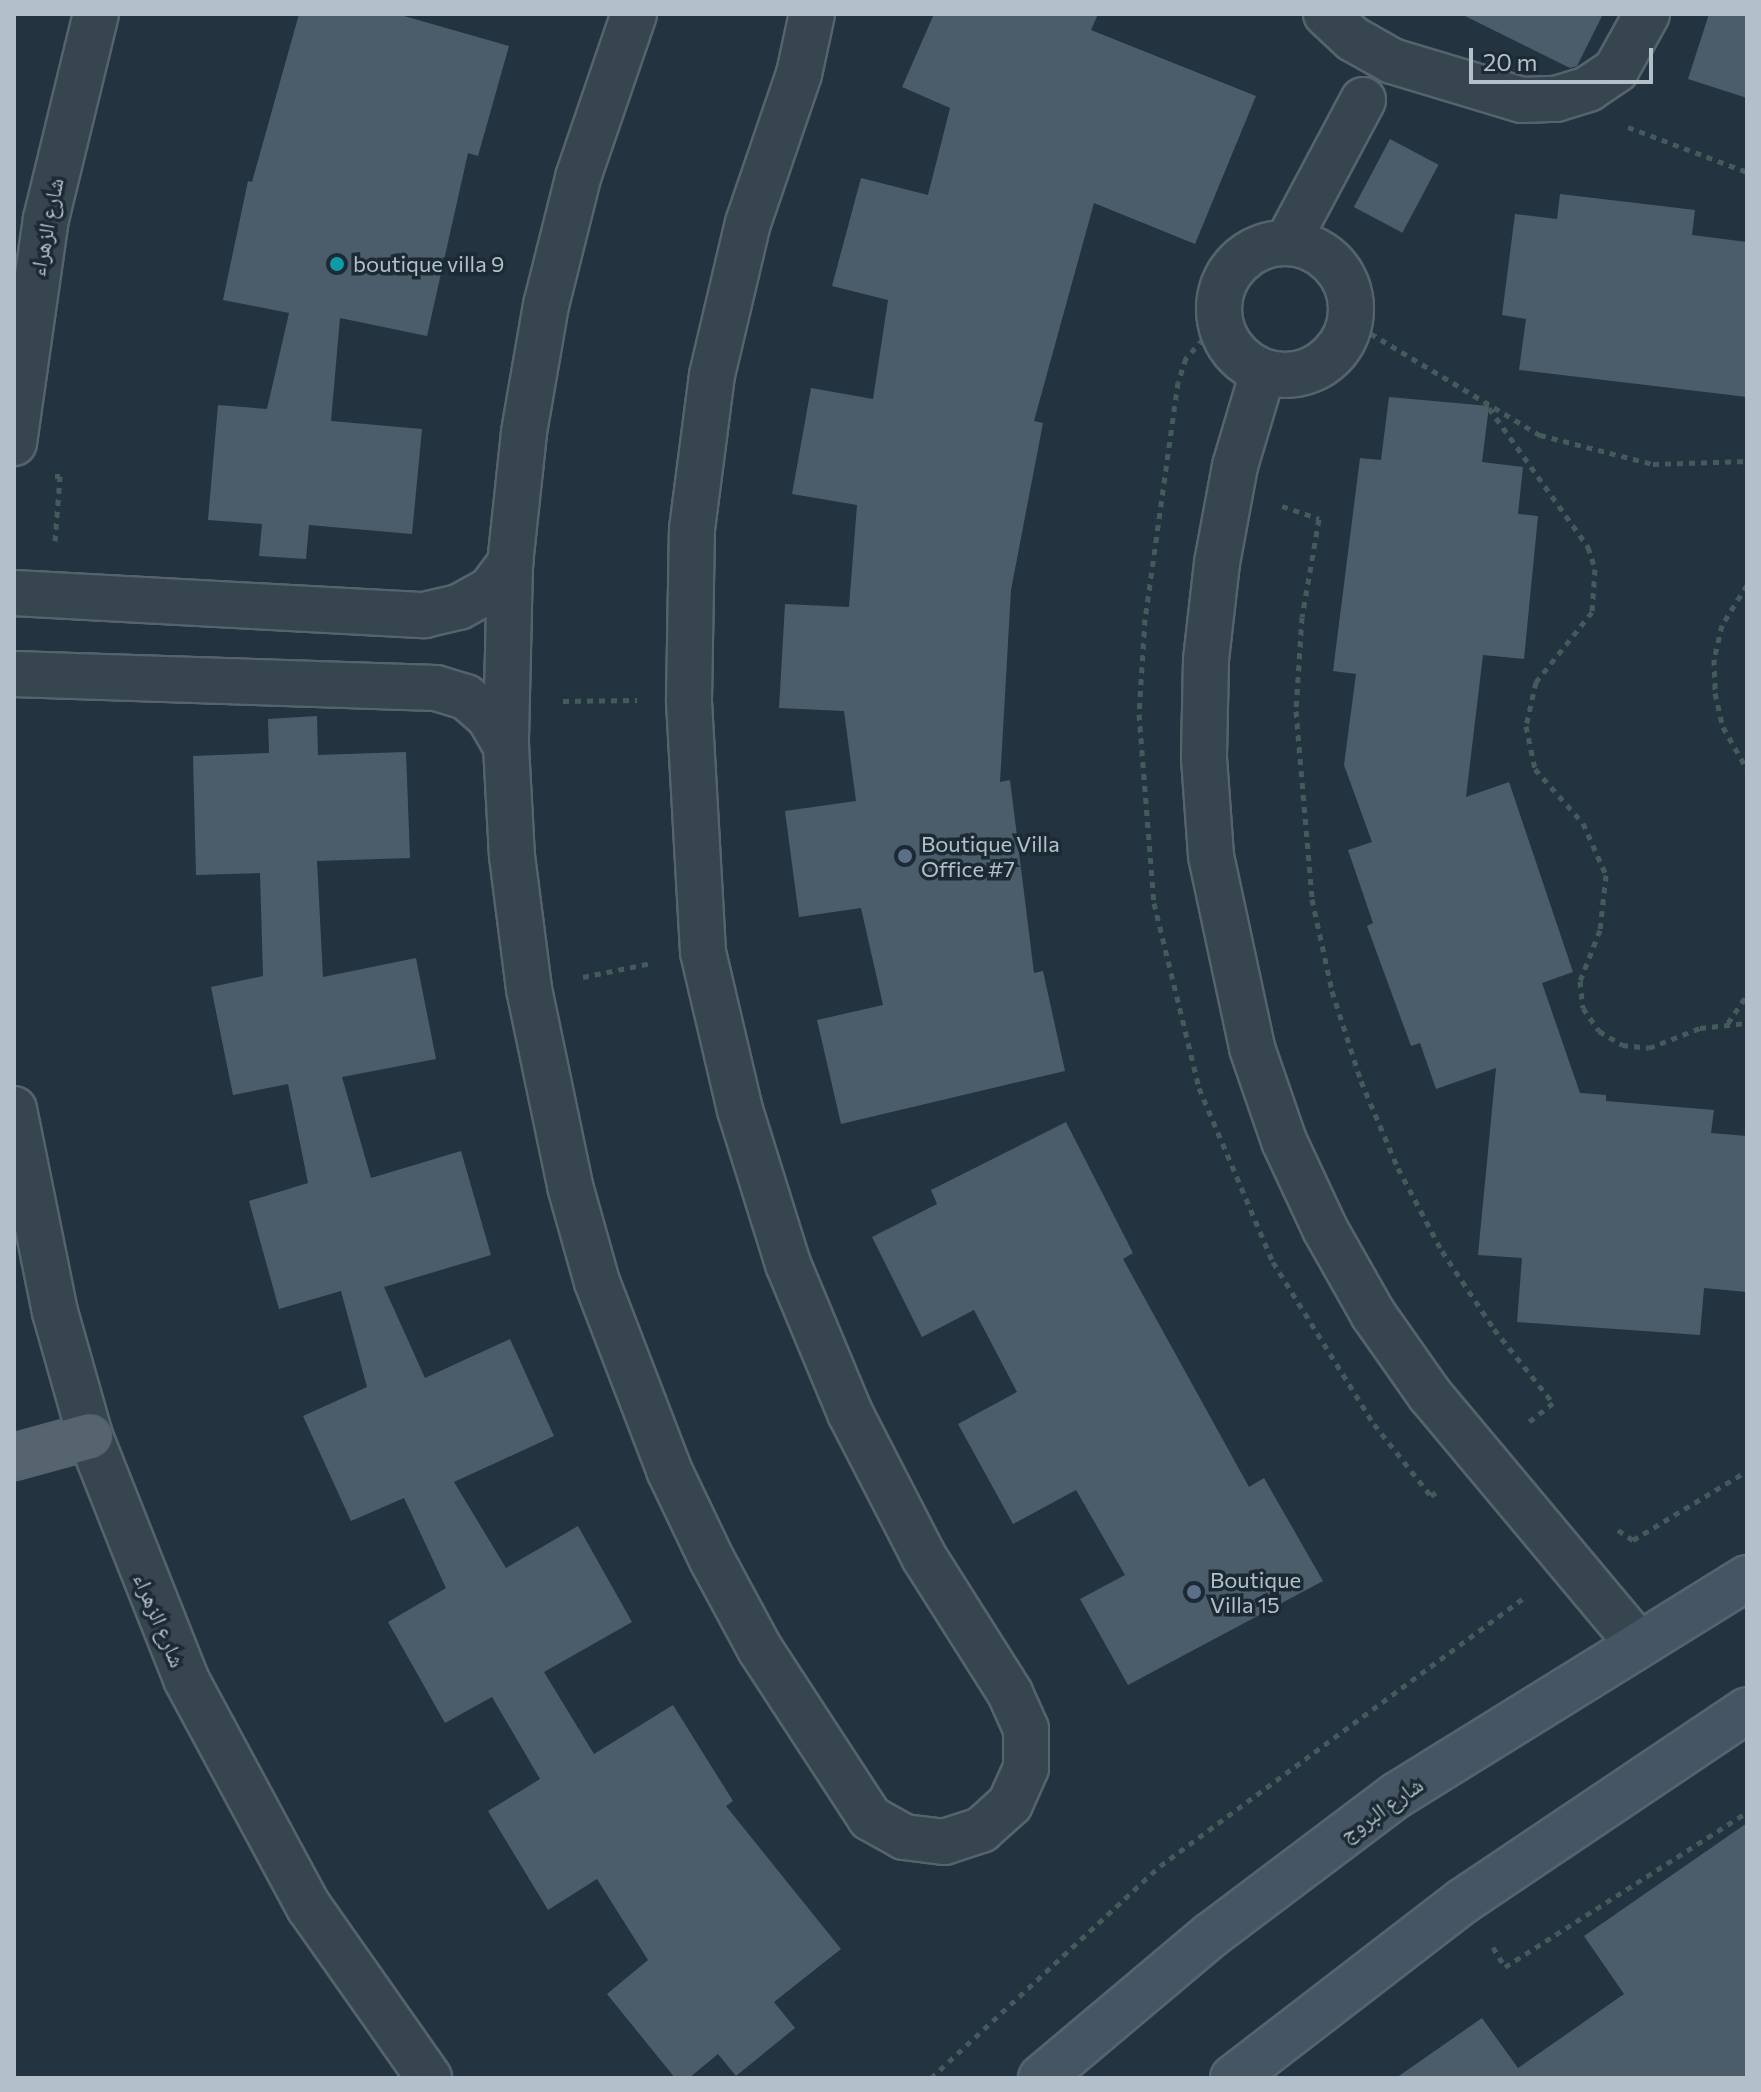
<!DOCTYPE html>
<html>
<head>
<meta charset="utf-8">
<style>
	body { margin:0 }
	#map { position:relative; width:1761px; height:2092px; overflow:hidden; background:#233440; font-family:Commissioner,"Noto Naskh Arabic",sans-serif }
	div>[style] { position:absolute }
	.building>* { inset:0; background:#4b5d6b; transform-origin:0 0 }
	.path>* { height:5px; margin-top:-2.5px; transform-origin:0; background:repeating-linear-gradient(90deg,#435c5b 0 6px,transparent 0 12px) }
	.roads { filter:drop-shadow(2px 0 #55636d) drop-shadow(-2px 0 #55636d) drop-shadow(0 2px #55636d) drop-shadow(0 -2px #55636d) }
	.street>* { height:44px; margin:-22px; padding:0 22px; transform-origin:22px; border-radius:22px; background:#37454f }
	.street>.ring { margin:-22px; padding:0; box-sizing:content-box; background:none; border:44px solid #37454f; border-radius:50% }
	.secondary>* { height:44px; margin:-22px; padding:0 22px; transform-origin:22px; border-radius:22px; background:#455563 }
	.primary>* { height:44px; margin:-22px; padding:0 22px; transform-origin:22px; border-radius:22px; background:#55646f }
	.dots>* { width:22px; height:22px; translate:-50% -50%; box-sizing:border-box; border:4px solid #1c2a34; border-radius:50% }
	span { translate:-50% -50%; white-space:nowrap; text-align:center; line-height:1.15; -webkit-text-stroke:7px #1c2a34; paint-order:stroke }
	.street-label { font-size:22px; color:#b3c0ca }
	.poi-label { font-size:22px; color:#b3c0ca }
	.left { translate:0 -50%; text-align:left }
	.frame { position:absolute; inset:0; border:16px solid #b3c0ca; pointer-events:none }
	.scale { position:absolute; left:1469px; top:48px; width:184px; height:36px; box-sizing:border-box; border:4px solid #b3c0ca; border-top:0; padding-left:10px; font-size:24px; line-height:28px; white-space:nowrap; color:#b3c0ca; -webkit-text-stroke:6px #1c2a34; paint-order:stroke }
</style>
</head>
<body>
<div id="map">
	<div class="building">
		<div style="clip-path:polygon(299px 14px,397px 14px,509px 46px,478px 156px,468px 153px,427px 336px,340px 318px,331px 421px,422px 429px,412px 534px,309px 525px,306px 559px,259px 556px,262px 524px,208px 520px,218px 405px,267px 409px,289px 313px,223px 300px,248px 181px,252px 182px)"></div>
		<div style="clip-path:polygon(934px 14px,1098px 14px,1091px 30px,1256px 96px,1195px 244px,1094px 203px,1034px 421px,1043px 423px,1011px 590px,1000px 782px,1010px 780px,1034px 973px,1043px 971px,1065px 1071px,841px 1124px,817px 1020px,883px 1005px,861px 908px,799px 917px,785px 811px,856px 801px,844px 711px,779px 708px,785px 604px,849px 607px,857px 505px,792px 494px,811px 388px,873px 399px,888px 300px,832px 286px,861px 178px,928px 195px,950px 108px,902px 87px)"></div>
		<div style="clip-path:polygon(1461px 14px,1603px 14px,1577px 66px,1570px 68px)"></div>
		<div style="clip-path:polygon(1709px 14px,1747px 14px,1747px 98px,1688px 79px)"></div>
		<div style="left:1390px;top:139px;width:55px;height:77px;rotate:28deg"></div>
		<div style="clip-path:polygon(1560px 194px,1695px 210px,1692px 235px,1747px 242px,1747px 397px,1519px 370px,1526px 319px,1502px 315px,1515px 214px,1557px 219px)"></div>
		<div style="clip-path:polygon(1389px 397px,1489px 406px,1482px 462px,1523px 467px,1518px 514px,1538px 516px,1524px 659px,1483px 655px,1466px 797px,1509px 782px,1573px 972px,1542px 983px,1580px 1093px,1606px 1095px,1606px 1101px,1714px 1110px,1711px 1133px,1747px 1136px,1747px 1292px,1704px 1288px,1700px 1335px,1517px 1322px,1522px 1258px,1478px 1255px,1496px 1068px,1436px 1089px,1420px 1043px,1411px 1046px,1367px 926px,1373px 923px,1348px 850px,1372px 842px,1344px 765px,1356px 674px,1333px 671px,1360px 458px,1381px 460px)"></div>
		<div style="clip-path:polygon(317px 716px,318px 755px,406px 752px,410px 858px,317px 861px,323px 977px,416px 958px,436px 1059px,342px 1077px,371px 1178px,461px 1151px,491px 1255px,384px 1287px,425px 1378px,510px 1339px,554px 1436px,454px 1482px,506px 1568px,578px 1526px,632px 1622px,544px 1672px,594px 1754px,673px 1705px,733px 1801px,726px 1806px,841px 1949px,774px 2002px,795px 2028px,736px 2076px,718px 2054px,689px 2078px,675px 2078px,607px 1994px,648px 1960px,597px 1879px,548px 1910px,488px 1811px,540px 1779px,492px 1697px,445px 1723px,388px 1622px,446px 1588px,404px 1498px,351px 1521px,303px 1416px,367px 1387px,341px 1291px,279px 1309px,249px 1201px,308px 1183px,288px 1084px,233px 1095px,211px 987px,263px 976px,260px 873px,196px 875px,193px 756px,269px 753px,268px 719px)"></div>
		<div style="clip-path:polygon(1066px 1122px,1133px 1253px,1123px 1259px,1249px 1487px,1264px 1478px,1323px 1581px,1128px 1685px,1080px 1599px,1125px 1575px,1076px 1490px,1013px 1524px,958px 1424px,1017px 1392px,974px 1310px,922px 1337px,872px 1237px,937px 1204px,931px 1190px)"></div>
		<div style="clip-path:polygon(1747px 1823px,1747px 2078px,1396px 2078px,1482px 2018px,1518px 2068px,1624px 1994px,1584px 1936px)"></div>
	</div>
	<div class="path">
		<div style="left:1628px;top:127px;width:127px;rotate:20.7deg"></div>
		<div style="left:1219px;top:321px;width:50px;rotate:131.7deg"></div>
		<div style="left:1186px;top:358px;width:25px;rotate:108deg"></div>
		<div style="left:1178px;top:382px;width:239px;rotate:97.9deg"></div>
		<div style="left:1145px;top:619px;width:95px;rotate:93.6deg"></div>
		<div style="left:1139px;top:714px;width:190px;rotate:85.5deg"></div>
		<div style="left:1154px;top:903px;width:190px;rotate:76.3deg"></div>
		<div style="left:1199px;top:1088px;width:189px;rotate:67deg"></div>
		<div style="left:1273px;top:1262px;width:191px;rotate:58.1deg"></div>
		<div style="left:1374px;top:1424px;width:92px;rotate:51.6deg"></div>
		<div style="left:1431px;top:1496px;width:10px;rotate:-37deg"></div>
		<div style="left:1350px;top:321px;width:222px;rotate:31deg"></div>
		<div style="left:1540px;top:435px;width:117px;rotate:14.4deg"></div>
		<div style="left:1653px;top:464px;width:94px;rotate:-1.8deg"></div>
		<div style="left:1489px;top:408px;width:171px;rotate:54.5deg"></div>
		<div style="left:1588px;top:547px;width:23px;rotate:72deg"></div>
		<div style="left:1595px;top:569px;width:43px;rotate:94deg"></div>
		<div style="left:1592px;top:612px;width:90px;rotate:128.7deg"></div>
		<div style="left:1536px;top:682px;width:45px;rotate:102.8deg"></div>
		<div style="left:1526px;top:726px;width:44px;rotate:78.2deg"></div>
		<div style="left:1535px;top:769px;width:72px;rotate:48.4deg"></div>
		<div style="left:1583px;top:823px;width:57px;rotate:66.1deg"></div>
		<div style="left:1606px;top:875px;width:55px;rotate:96.2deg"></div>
		<div style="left:1600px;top:930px;width:55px;rotate:111.4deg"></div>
		<div style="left:1580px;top:981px;width:27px;rotate:84deg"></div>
		<div style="left:1583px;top:1008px;width:28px;rotate:55deg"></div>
		<div style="left:1599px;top:1031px;width:27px;rotate:31deg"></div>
		<div style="left:1622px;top:1045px;width:27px;rotate:6deg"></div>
		<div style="left:1649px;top:1048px;width:55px;rotate:-21.4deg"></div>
		<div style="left:1700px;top:1028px;width:47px;rotate:-6.1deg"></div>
		<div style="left:1282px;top:506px;width:39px;rotate:19deg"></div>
		<div style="left:1319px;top:519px;width:99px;rotate:99.8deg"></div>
		<div style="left:1302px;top:617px;width:94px;rotate:93.7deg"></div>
		<div style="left:1296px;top:711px;width:189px;rotate:85.1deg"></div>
		<div style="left:1312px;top:899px;width:94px;rotate:77.7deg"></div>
		<div style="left:1332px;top:991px;width:95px;rotate:72.1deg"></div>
		<div style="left:1361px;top:1081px;width:95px;rotate:67deg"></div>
		<div style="left:1398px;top:1168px;width:94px;rotate:62.1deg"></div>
		<div style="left:1442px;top:1251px;width:94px;rotate:56.3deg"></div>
		<div style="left:1494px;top:1329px;width:95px;rotate:51.4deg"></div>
		<div style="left:1553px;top:1403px;width:34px;rotate:142deg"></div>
		<div style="left:55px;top:541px;width:65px;rotate:-85.6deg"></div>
		<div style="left:60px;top:476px;width:5px;rotate:180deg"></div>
		<div style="left:1747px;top:585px;width:47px;rotate:122deg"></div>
		<div style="left:1722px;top:625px;width:35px;rotate:103deg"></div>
		<div style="left:1714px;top:659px;width:34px;rotate:88deg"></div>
		<div style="left:1715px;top:693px;width:35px;rotate:77deg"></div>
		<div style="left:1723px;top:727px;width:48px;rotate:60.3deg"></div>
		<div style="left:563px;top:701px;width:74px;rotate:-0.8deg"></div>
		<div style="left:583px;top:977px;width:70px;rotate:-11.5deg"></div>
		<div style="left:1728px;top:1023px;width:34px;rotate:-56deg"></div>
		<div style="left:1618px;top:1530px;width:18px;rotate:34deg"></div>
		<div style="left:1633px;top:1540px;width:133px;rotate:-31.2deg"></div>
		<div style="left:1493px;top:1947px;width:23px;rotate:59deg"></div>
		<div style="left:1505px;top:1967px;width:287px;rotate:-32.6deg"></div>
		<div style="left:931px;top:2078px;width:312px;rotate:-42.8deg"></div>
		<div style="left:1160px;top:1866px;width:452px;rotate:-36.4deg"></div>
	</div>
	<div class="roads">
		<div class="street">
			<div style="left:634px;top:14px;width:173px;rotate:108.9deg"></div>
			<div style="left:578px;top:178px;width:131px;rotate:104.1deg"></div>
			<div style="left:546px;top:305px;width:130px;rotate:99.8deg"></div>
			<div style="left:524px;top:433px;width:131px;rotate:96.1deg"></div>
			<div style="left:510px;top:563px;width:183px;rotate:91.3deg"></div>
			<div style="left:506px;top:746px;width:110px;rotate:86.9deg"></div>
			<div style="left:512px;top:856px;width:134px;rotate:82.7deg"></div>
			<div style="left:529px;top:989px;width:201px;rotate:78.2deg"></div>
			<div style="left:570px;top:1186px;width:100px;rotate:74.3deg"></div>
			<div style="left:597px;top:1282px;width:201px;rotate:69deg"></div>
			<div style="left:669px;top:1470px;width:100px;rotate:64.5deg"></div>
			<div style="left:712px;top:1560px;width:101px;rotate:61.7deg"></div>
			<div style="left:760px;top:1649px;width:202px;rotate:56.9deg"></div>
			<div style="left:870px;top:1818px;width:39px;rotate:29deg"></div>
			<div style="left:904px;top:1837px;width:40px;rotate:7.1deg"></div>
			<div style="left:944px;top:1842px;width:39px;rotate:-18deg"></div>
			<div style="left:981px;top:1830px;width:39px;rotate:-42deg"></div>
			<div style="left:1010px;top:1804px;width:39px;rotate:-66deg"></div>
			<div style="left:1026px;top:1768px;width:39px;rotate:-90deg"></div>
			<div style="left:1026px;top:1729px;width:39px;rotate:-114deg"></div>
			<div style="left:1010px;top:1693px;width:161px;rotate:-122.3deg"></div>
			<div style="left:924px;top:1557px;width:162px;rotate:-117.2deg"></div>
			<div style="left:850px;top:1413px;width:161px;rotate:-112.6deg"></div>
			<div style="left:788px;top:1264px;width:161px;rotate:-107.3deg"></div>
			<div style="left:740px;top:1110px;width:162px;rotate:-103.2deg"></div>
			<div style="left:703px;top:952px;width:253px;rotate:-93.2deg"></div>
			<div style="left:689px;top:699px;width:170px;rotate:-89deg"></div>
			<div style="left:692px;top:529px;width:155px;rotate:-82.6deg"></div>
			<div style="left:712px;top:375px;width:156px;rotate:-76.7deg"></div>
			<div style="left:748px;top:223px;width:157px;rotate:-71.1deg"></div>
			<div style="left:799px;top:74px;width:61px;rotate:-77.8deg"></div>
			<div style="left:1326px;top:14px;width:37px;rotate:43deg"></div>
			<div style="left:1353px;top:39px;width:45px;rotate:29.4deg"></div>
			<div style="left:1392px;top:61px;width:136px;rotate:16.7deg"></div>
			<div style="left:1522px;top:100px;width:34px;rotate:-2deg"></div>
			<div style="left:1556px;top:99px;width:34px;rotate:-17deg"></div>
			<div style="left:1588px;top:89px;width:34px;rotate:-34deg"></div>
			<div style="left:1616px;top:70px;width:64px;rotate:-61deg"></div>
			<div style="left:1287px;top:243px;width:162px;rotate:-62deg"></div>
			<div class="ring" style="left:1219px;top:243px;width:88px;height:88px"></div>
			<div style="left:1263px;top:372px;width:98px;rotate:106.6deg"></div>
			<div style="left:1235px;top:466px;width:99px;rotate:100.5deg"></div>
			<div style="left:1217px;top:563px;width:98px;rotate:96.5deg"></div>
			<div style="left:1206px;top:660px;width:98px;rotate:91.2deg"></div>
			<div style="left:1204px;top:758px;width:98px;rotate:85.9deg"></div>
			<div style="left:1211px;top:856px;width:196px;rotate:77.9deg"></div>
			<div style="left:1252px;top:1048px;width:98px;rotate:71deg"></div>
			<div style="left:1284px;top:1141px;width:97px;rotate:65deg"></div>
			<div style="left:1325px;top:1229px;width:98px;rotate:60.5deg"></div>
			<div style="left:1373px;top:1314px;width:99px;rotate:54.9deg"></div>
			<div style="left:1430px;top:1395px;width:324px;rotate:50.1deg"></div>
			<div style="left:14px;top:443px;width:226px;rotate:-81.9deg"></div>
			<div style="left:46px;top:219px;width:211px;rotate:-76.3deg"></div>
			<div style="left:14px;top:593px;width:411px;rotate:3.1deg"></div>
			<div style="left:424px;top:615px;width:36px;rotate:-13deg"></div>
			<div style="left:459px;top:607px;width:35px;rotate:-29deg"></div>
			<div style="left:490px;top:590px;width:34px;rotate:-53deg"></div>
			<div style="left:14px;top:674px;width:422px;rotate:1.9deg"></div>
			<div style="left:436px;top:688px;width:31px;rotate:17deg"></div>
			<div style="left:466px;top:697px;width:30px;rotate:41deg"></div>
			<div style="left:489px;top:717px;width:34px;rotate:60deg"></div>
			<div style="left:14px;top:1109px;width:207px;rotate:78.6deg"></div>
			<div style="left:55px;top:1312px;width:129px;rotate:74.2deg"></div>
			<div style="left:90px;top:1436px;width:261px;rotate:68.4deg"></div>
			<div style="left:186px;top:1679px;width:259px;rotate:61.7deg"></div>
			<div style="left:309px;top:1907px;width:209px;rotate:54.9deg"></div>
		</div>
		<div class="secondary">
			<div style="left:1041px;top:2078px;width:222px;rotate:-40.1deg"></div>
			<div style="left:1211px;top:1935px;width:233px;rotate:-37deg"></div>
			<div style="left:1397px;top:1795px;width:412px;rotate:-31.8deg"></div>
			<div style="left:1233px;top:2078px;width:290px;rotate:-37.6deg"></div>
			<div style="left:1463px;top:1901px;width:342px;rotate:-33.9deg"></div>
		</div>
		<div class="primary">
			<div style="left:14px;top:1457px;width:79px;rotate:-15.4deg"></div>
		</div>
	</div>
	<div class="dots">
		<div style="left:337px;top:264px;background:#0f9aa8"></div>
		<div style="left:905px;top:856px;background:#5c6f8a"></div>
		<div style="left:1194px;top:1592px;background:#5c6f8a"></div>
	</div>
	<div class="street-label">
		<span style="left:46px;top:227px;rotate:-79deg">شارع الزهراء</span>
		<span style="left:160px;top:1620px;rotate:67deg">شارع الزهراء</span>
		<span style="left:1381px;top:1809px;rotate:-35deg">شارع البروج</span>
	</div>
	<div class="poi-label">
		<span class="left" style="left:353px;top:264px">boutique villa 9</span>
		<span class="left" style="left:921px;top:856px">Boutique Villa<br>Office #7</span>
		<span class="left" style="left:1210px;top:1592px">Boutique<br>Villa 15</span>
	</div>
	<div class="frame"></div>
	<div class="scale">20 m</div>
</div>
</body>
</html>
